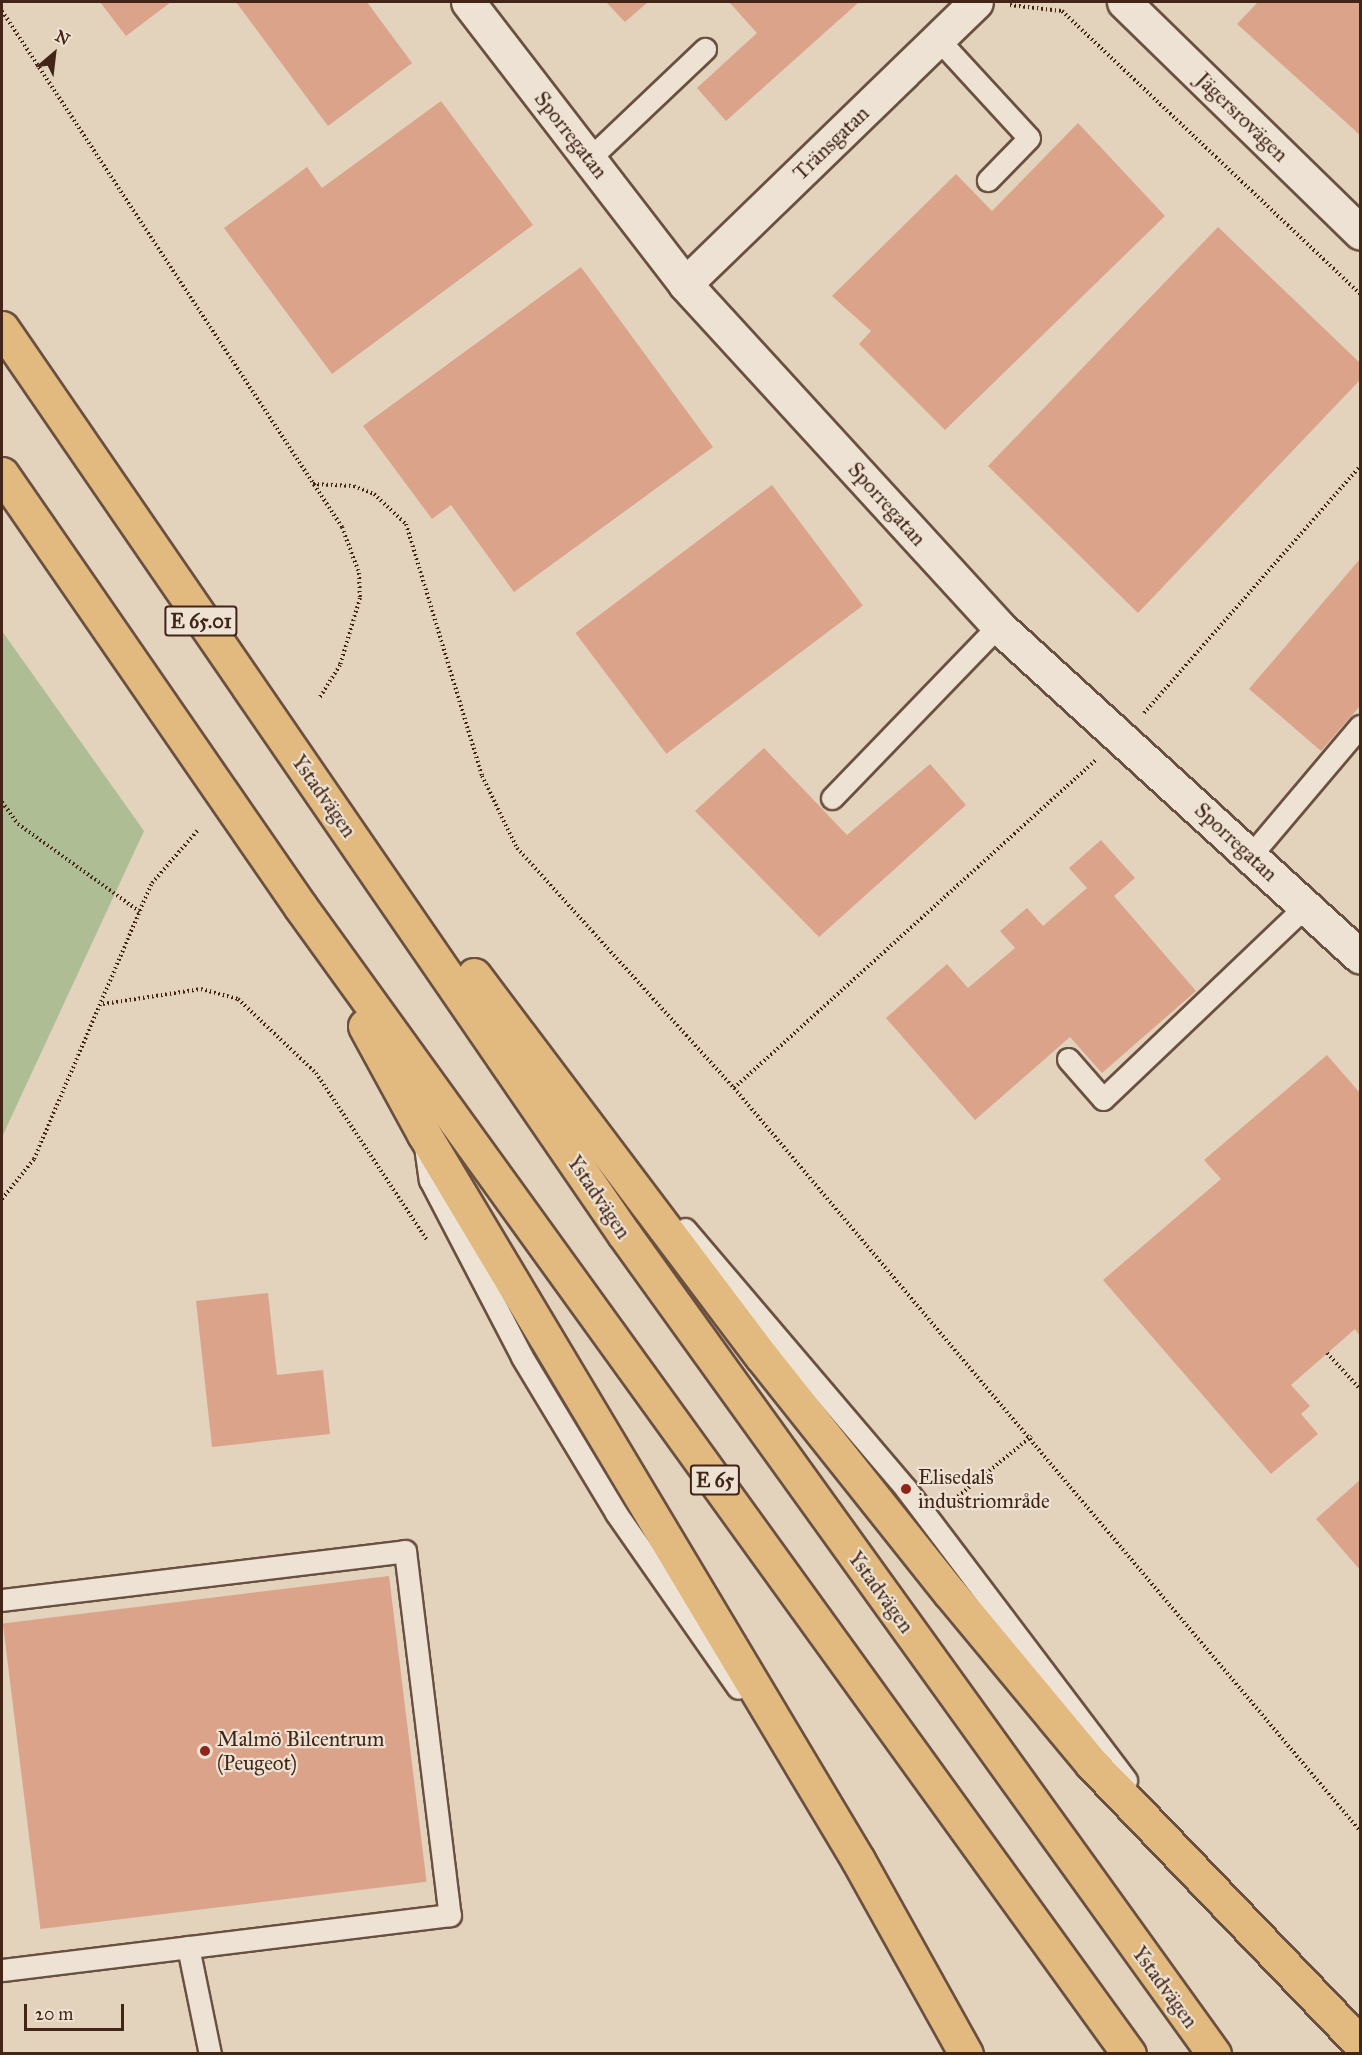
<!DOCTYPE html>
<html>
<head>
<meta charset="utf-8">
<style>
	body { margin:0 }
	#map { position:relative; width:1362px; height:2055px; overflow:hidden; background:#e3d2bc; font-family:"IM FELL Great Primer",serif }
	div>[style] { position:absolute }
	.green>* { inset:0; background:#afbd94 }
	.building>* { inset:0; background:#dba48a; transform-origin:0 0 }
	.path>* { height:4px; margin-top:-2px; transform-origin:0; background:repeating-linear-gradient(90deg,#422516 0 1.5px,transparent 0 4.5px) }
	.roads { filter:drop-shadow(2px 0 #6a5040) drop-shadow(-2px 0 #6a5040) drop-shadow(0 2px #6a5040) drop-shadow(0 -2px #6a5040) }
	.service>* { height:21px; margin:-10.5px; padding:0 10.5px; transform-origin:10.5px; border-radius:10.5px; background:#ede2d3 }
	.minor>* { height:33px; margin:-16.5px; padding:0 16.5px; transform-origin:16.5px; border-radius:16.5px; background:#ede2d3 }
	.tertiary>* { height:33px; margin:-16.5px; padding:0 16.5px; transform-origin:16.5px; border-radius:16.5px; background:#ede2d3 }
	.motorway>* { height:33px; margin:-16.5px; padding:0 16.5px; transform-origin:16.5px; border-radius:16.5px; background:#e2b97e }
	.dots>* { width:16px; height:16px; translate:-50% -50%; box-sizing:border-box; border:3px solid #ede2d3; border-radius:50% }
	span { translate:-50% -50%; white-space:nowrap; text-align:center; line-height:1.15; -webkit-text-stroke:4.5px #ede2d3; paint-order:stroke }
	.shield-label span { padding:2px 4px; background:#ede2d3; border:2px solid; border-radius:4px; -webkit-text-stroke-width:0 }
	.shield-label { font-size:20px; color:#422516; font-weight:700 }
	.street-label { font-size:21px; color:#422516 }
	.poi-label { font-size:21px; color:#422516 }
	.left { translate:0 -50%; text-align:left }
	.frame { position:absolute; inset:0; border:3px solid #422516; pointer-events:none }
	.north { position:absolute; left:24px; top:24px; width:60px; height:60px; -webkit-text-stroke:4px #ede2d3; paint-order:stroke; rotate:28deg; font-size:16px; font-weight:700; line-height:24px; text-align:center; color:#422516 }
	.north::after { content:''; display:block; margin:auto; width:21px; height:27px; background:#422516; clip-path:polygon(50% 0,100% 100%,50% 72%,0 100%) }
	.scale { position:absolute; left:24px; top:2004px; width:100px; height:27px; box-sizing:border-box; border:3px solid #422516; border-top:0; padding-left:8px; font-size:18px; line-height:21px; white-space:nowrap; color:#422516; -webkit-text-stroke:4px #ede2d3; paint-order:stroke }
</style>
</head>
<body>
<div id="map">
	<div class="green">
		<div style="clip-path:polygon(2px 631px,144px 831px,2px 1137px)"></div>
	</div>
	<div class="building">
		<div style="clip-path:polygon(100px 2px,171px 2px,126px 36px)"></div>
		<div style="clip-path:polygon(236px 2px,367px 2px,412px 63px,328px 126px)"></div>
		<div style="clip-path:polygon(606px 2px,648px 2px,625px 22px)"></div>
		<div style="clip-path:polygon(729px 2px,859px 2px,726px 121px,697px 88px,757px 33px)"></div>
		<div style="clip-path:polygon(1258px 2px,1360px 2px,1360px 135px,1237px 24px)"></div>
		<div style="clip-path:polygon(441px 101px,533px 225px,332px 374px,224px 228px,307px 167px,322px 188px)"></div>
		<div style="clip-path:polygon(1078px 123px,1165px 216px,945px 430px,859px 344px,871px 331px,832px 296px,956px 174px,992px 211px)"></div>
		<div style="clip-path:polygon(1218px 227px,1360px 363px,1360px 380px,1138px 613px,988px 466px)"></div>
		<div style="clip-path:polygon(581px 267px,713px 447px,514px 592px,451px 505px,432px 519px,363px 426px)"></div>
		<div style="left:772px;top:485px;width:151px;height:246px;rotate:53deg"></div>
		<div style="clip-path:polygon(1360px 559px,1360px 706px,1321px 751px,1249px 689px)"></div>
		<div style="clip-path:polygon(764px 748px,847px 835px,930px 764px,966px 805px,819px 937px,695px 811px)"></div>
		<div style="clip-path:polygon(1101px 840px,1135px 878px,1114px 896px,1196px 991px,1102px 1073px,1070px 1037px,975px 1120px,886px 1018px,947px 964px,968px 988px,1015px 948px,1000px 931px,1027px 908px,1043px 926px,1087px 888px,1069px 868px)"></div>
		<div style="clip-path:polygon(1327px 1055px,1360px 1093px,1360px 1336px,1355px 1329px,1291px 1385px,1310px 1406px,1301px 1414px,1318px 1434px,1271px 1474px,1103px 1280px,1221px 1179px,1204px 1160px)"></div>
		<div style="clip-path:polygon(268px 1293px,277px 1375px,323px 1370px,330px 1434px,212px 1447px,196px 1301px)"></div>
		<div style="clip-path:polygon(1360px 1480px,1360px 1570px,1316px 1519px)"></div>
		<div style="left:389px;top:1576px;width:308px;height:389px;rotate:83deg"></div>
	</div>
	<div class="path">
		<div style="left:1010px;top:5px;width:52px;rotate:6.6deg"></div>
		<div style="left:1062px;top:11px;width:411px;rotate:43.5deg"></div>
		<div style="left:2px;top:11px;width:618px;rotate:56.62deg"></div>
		<div style="left:342px;top:527px;width:49px;rotate:69.7deg"></div>
		<div style="left:359px;top:573px;width:25px;rotate:88deg"></div>
		<div style="left:360px;top:598px;width:70px;rotate:106.6deg"></div>
		<div style="left:340px;top:665px;width:38px;rotate:122deg"></div>
		<div style="left:313px;top:484px;width:41px;rotate:2.8deg"></div>
		<div style="left:354px;top:486px;width:22px;rotate:22deg"></div>
		<div style="left:374px;top:494px;width:44px;rotate:43.2deg"></div>
		<div style="left:406px;top:524px;width:263px;rotate:73.2deg"></div>
		<div style="left:482px;top:776px;width:80px;rotate:64.1deg"></div>
		<div style="left:517px;top:848px;width:324px;rotate:47.9deg"></div>
		<div style="left:734px;top:1088px;width:972px;rotate:49.88deg"></div>
		<div style="left:1144px;top:713px;width:328px;rotate:-48.8deg"></div>
		<div style="left:2px;top:802px;width:27px;rotate:54deg"></div>
		<div style="left:18px;top:824px;width:150px;rotate:35.8deg"></div>
		<div style="left:103px;top:1004px;width:99px;rotate:-8.7deg"></div>
		<div style="left:201px;top:989px;width:38px;rotate:15deg"></div>
		<div style="left:238px;top:999px;width:108px;rotate:43.5deg"></div>
		<div style="left:316px;top:1073px;width:201px;rotate:56.4deg"></div>
		<div style="left:734px;top:1088px;width:488px;rotate:-42.2deg"></div>
		<div style="left:2px;top:1199px;width:51px;rotate:-51.3deg"></div>
		<div style="left:34px;top:1159px;width:300px;rotate:-66.9deg"></div>
		<div style="left:152px;top:883px;width:70px;rotate:-49deg"></div>
		<div style="left:1327px;top:1353px;width:49px;rotate:47.5deg"></div>
		<div style="left:951px;top:1502px;width:104px;rotate:-39.2deg"></div>
	</div>
	<div class="roads">
		<div class="service">
			<div style="left:938px;top:39px;width:134px;rotate:47.4deg"></div>
			<div style="left:1029px;top:138px;width:59px;rotate:134.3deg"></div>
			<div style="left:589px;top:159px;width:160px;rotate:-43.5deg"></div>
			<div style="left:832px;top:798px;width:239px;rotate:-46deg"></div>
			<div style="left:1251px;top:855px;width:169px;rotate:-49.8deg"></div>
			<div style="left:1068px;top:1059px;width:53px;rotate:48.8deg"></div>
			<div style="left:1103px;top:1099px;width:280px;rotate:-43.6deg"></div>
			<div style="left:425px;top:1146px;width:34px;rotate:82deg"></div>
			<div style="left:430px;top:1180px;width:199px;rotate:62.5deg"></div>
			<div style="left:522px;top:1357px;width:182px;rotate:58.9deg"></div>
			<div style="left:616px;top:1513px;width:213px;rotate:55.1deg"></div>
			<div style="left:685px;top:1229px;width:341px;rotate:49.6deg"></div>
			<div style="left:906px;top:1489px;width:365px;rotate:52.9deg"></div>
			<div style="left:2px;top:1600px;width:406px;rotate:-6.9deg"></div>
			<div style="left:405px;top:1551px;width:367px;rotate:83deg"></div>
			<div style="left:450px;top:1915px;width:451px;rotate:173deg"></div>
			<div style="left:188px;top:1947px;width:109px;rotate:78.4deg"></div>
		</div>
		<div class="minor">
			<div style="left:468px;top:2px;width:356px;rotate:52.4deg"></div>
			<div style="left:685px;top:284px;width:464px;rotate:47.5deg"></div>
			<div style="left:998px;top:626px;width:490px;rotate:42.4deg"></div>
			<div style="left:685px;top:284px;width:405px;rotate:-44.1deg"></div>
		</div>
		<div class="tertiary">
			<div style="left:1124px;top:2px;width:330px;rotate:44.3deg"></div>
		</div>
		<div class="motorway">
			<div style="left:2px;top:328px;width:1099px;rotate:55.53deg"></div>
			<div style="left:624px;top:1234px;width:1010px;rotate:54.26deg"></div>
			<div style="left:2px;top:474px;width:525px;rotate:55.4deg"></div>
			<div style="left:300px;top:906px;width:1416px;rotate:54.17deg"></div>
			<div style="left:474px;top:975px;width:478px;rotate:53deg"></div>
			<div style="left:762px;top:1357px;width:302px;rotate:51.5deg"></div>
			<div style="left:950px;top:1593px;width:222px;rotate:50.3deg"></div>
			<div style="left:1092px;top:1764px;width:387px;rotate:46.2deg"></div>
			<div style="left:365px;top:1026px;width:123px;rotate:61.4deg"></div>
			<div style="left:424px;top:1134px;width:846px;rotate:59.13deg"></div>
			<div style="left:858px;top:1860px;width:222px;rotate:60.9deg"></div>
		</div>
	</div>
	<div class="dots">
		<div style="left:906px;top:1489px;background:#8f2418"></div>
		<div style="left:205px;top:1751px;background:#8f2418"></div>
	</div>
	<div class="shield-label">
		<span style="left:201px;top:621px">E 65.01</span>
		<span style="left:715px;top:1480px">E 65</span>
	</div>
	<div class="street-label">
		<span style="left:1242px;top:117px;rotate:44deg">Jägersrovägen</span>
		<span style="left:571px;top:135px;rotate:52deg">Sporregatan</span>
		<span style="left:831px;top:143px;rotate:-44deg">Tränsgatan</span>
		<span style="left:887px;top:504px;rotate:48deg">Sporregatan</span>
		<span style="left:324px;top:796px;rotate:55deg">Ystadvägen</span>
		<span style="left:1236px;top:842px;rotate:43deg">Sporregatan</span>
		<span style="left:599px;top:1197px;rotate:56deg">Ystadvägen</span>
		<span style="left:881px;top:1592px;rotate:54deg">Ystadvägen</span>
		<span style="left:1165px;top:1987px;rotate:54deg">Ystadvägen</span>
	</div>
	<div class="poi-label">
		<span class="left" style="left:918px;top:1489px">Elisedals<br>industriområde</span>
		<span class="left" style="left:217px;top:1751px">Malmö Bilcentrum<br>(Peugeot)</span>
	</div>
	<div class="frame"></div>
	<div class="north">N</div>
	<div class="scale">20 m</div>
</div>
</body>
</html>
